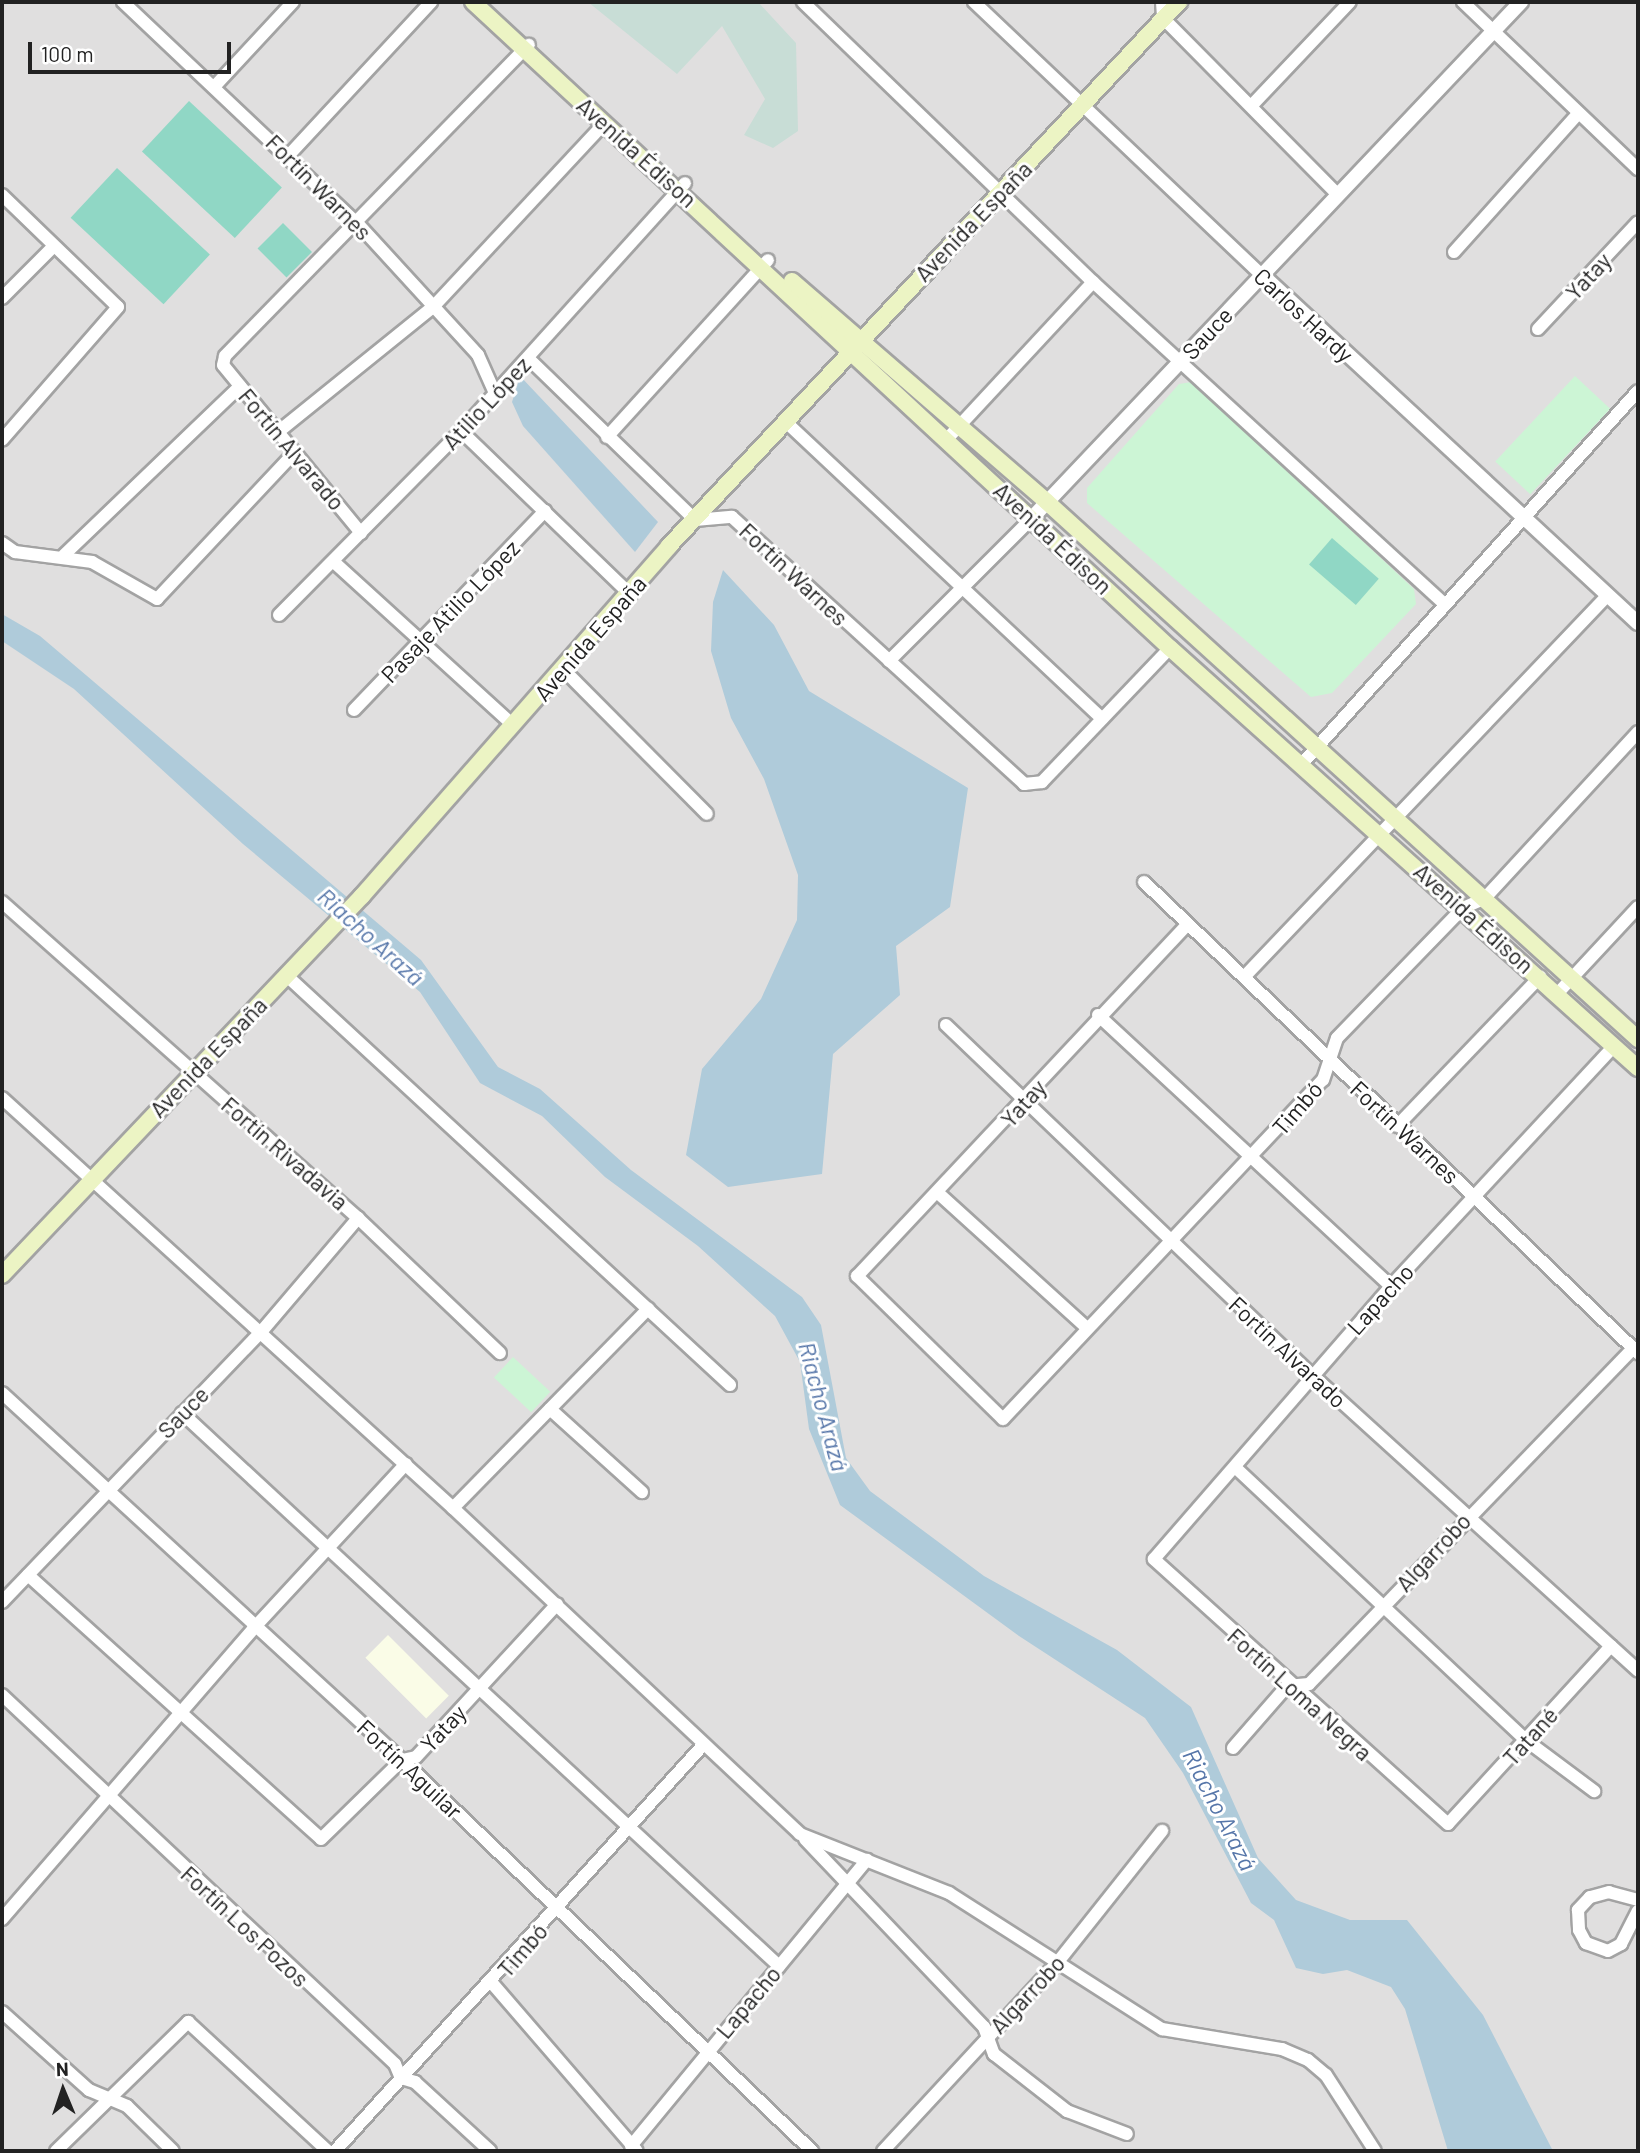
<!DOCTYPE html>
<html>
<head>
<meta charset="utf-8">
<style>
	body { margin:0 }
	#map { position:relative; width:1640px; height:2153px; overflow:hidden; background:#f1efea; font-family:Barlow,sans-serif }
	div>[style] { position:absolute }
	.residential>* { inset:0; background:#e0dfdf; transform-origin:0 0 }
	.education>* { inset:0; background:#fafce7; transform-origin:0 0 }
	.wetland>* { inset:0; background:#c8ddd6 }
	.park>* { inset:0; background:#ccf5d5; transform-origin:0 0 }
	.pitch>* { inset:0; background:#90d7c5; transform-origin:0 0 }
	.water>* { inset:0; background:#afcbda }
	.roads { filter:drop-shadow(2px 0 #a3a3a3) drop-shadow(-2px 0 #a3a3a3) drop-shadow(0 2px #a3a3a3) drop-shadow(0 -2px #a3a3a3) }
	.minor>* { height:12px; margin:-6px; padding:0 6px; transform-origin:6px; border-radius:6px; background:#fff }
	.tertiary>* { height:14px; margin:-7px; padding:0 7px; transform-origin:7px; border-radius:7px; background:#fff }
	.secondary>* { height:16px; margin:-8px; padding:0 8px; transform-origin:8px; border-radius:8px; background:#ecf4c4 }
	span { translate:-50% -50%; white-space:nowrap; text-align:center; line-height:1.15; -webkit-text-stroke:6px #fff; paint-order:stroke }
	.street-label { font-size:23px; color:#222 }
	.water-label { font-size:24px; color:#5676a9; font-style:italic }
	.frame { position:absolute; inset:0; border:4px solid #222; pointer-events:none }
	.north { position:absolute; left:28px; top:2055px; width:70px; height:70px; -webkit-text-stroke:5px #fff; paint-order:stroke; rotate:358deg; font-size:19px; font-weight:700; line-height:28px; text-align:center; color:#222 }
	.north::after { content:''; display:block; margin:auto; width:24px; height:32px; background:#222; clip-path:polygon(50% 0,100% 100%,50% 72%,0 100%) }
	.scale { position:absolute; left:28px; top:42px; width:203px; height:32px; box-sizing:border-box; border:4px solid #222; border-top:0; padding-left:9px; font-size:21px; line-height:24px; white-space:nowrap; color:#222; -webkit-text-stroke:5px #fff; paint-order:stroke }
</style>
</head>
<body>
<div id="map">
	<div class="residential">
		<div style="left:2px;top:2px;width:1636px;height:2149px"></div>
	</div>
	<div class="education">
		<div style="left:388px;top:1635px;width:86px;height:32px;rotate:45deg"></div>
	</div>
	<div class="wetland">
		<div style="clip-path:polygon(588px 2px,758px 2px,796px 43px,798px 131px,773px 148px,744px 135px,765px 99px,722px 26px,677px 74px)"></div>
	</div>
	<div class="park">
		<div style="left:1575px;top:376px;width:48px;height:117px;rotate:43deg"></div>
		<div style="clip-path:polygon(1192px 382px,1414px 589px,1416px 604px,1332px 693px,1311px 697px,1087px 503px,1087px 488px,1179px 384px)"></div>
		<div style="left:513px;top:1357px;width:51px;height:28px;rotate:43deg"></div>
	</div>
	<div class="pitch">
		<div style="left:189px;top:101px;width:127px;height:69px;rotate:43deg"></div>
		<div style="left:117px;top:168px;width:127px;height:68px;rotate:43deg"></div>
		<div style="left:283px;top:223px;width:41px;height:36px;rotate:45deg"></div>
		<div style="left:1332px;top:538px;width:62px;height:35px;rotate:41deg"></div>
	</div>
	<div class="water">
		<div style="clip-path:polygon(520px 376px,658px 522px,635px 552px,523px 426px,512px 402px)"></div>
		<div style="clip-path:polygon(723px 570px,774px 625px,809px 691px,968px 788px,950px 907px,896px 946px,900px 995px,833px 1054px,822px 1174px,728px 1187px,686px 1155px,702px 1069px,761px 999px,797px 920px,798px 875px,764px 779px,731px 718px,711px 651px,713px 602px)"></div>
		<div style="clip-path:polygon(2px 614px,40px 636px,421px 960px,498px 1067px,540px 1089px,631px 1170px,802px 1297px,821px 1325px,846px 1458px,870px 1491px,984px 1576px,1117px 1650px,1191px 1707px,1258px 1858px,1296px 1900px,1350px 1920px,1407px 1920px,1483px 2015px,1553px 2151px,1448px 2151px,1405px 2009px,1391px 1987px,1347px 1970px,1323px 1974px,1296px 1968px,1274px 1920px,1251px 1903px,1183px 1773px,1145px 1718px,1019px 1636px,840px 1505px,809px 1429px,800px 1362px,775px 1316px,698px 1246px,605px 1177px,542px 1116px,480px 1083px,420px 992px,243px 844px,74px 689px,2px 641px)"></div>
	</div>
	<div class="roads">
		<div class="minor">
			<div style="left:123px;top:2px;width:325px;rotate:43.4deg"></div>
			<div style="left:359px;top:225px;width:176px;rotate:47.5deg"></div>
			<div style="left:478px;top:355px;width:39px;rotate:66deg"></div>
			<div style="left:803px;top:2px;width:403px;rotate:44deg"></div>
			<div style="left:1093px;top:282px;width:476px;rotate:42.5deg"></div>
			<div style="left:974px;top:2px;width:397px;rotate:43.5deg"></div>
			<div style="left:1162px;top:2px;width:16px;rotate:86deg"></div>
			<div style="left:1163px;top:18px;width:249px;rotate:45.3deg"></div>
			<div style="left:1463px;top:2px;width:242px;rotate:43.7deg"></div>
			<div style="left:214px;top:87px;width:116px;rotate:-47.1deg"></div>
			<div style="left:1254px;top:103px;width:139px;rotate:-46.5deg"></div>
			<div style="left:289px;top:155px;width:209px;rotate:-47.1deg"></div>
			<div style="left:2px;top:195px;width:161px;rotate:44deg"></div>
			<div style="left:118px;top:307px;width:176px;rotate:131.1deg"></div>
			<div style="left:1454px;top:252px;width:184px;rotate:-48.1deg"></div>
			<div style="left:2px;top:298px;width:72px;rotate:-45deg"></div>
			<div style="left:1538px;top:329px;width:146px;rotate:-46.9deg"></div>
			<div style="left:528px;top:358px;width:233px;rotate:44.1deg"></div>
			<div style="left:695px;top:520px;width:37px;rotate:-5deg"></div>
			<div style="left:732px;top:517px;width:396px;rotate:42.4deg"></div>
			<div style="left:1024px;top:784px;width:18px;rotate:-6deg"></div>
			<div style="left:1042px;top:782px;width:185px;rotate:-46.3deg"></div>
			<div style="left:787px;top:423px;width:432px;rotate:43.2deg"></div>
			<div style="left:461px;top:431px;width:236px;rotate:44deg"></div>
			<div style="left:278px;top:432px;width:201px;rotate:-38.9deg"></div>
			<div style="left:434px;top:306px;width:249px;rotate:-47deg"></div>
			<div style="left:607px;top:437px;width:239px;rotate:-47.7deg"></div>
			<div style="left:948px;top:438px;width:213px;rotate:-47.1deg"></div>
			<div style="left:361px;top:533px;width:217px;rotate:-129.4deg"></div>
			<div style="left:223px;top:365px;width:9px;rotate:-77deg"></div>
			<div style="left:225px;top:356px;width:435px;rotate:-45.7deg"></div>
			<div style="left:2px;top:543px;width:16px;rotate:35deg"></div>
			<div style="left:15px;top:552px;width:78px;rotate:7.4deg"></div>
			<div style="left:92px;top:562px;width:75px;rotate:29.6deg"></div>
			<div style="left:157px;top:599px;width:202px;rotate:-46.8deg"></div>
			<div style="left:64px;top:555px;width:244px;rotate:-43.8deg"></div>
			<div style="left:335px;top:563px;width:241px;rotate:42.3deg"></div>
			<div style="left:279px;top:615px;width:259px;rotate:-45.3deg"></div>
			<div style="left:461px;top:431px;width:334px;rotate:-47.9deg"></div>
			<div style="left:889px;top:661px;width:202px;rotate:-45deg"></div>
			<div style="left:563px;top:669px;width:204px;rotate:45.2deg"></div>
			<div style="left:354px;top:710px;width:276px;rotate:-46.2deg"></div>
			<div style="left:1301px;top:765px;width:503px;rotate:-47.98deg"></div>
			<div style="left:1144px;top:882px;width:683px;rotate:43.63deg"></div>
			<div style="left:2px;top:902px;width:476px;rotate:41.6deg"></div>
			<div style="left:358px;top:1218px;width:196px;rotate:43.6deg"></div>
			<div style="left:1185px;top:927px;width:479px;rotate:133.2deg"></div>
			<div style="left:857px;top:1276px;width:204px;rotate:44.4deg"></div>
			<div style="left:1003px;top:1419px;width:466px;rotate:-46.7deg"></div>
			<div style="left:1323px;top:1080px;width:44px;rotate:-71.6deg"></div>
			<div style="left:1337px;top:1038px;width:181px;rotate:-45.9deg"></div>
			<div style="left:1463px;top:908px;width:24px;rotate:-24deg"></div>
			<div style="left:1485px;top:898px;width:226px;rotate:-47.3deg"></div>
			<div style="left:287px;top:976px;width:603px;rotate:42.71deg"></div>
			<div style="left:1245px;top:976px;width:526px;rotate:-46.39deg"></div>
			<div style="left:1558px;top:993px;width:117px;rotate:-47.1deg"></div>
			<div style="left:1098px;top:1015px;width:399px;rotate:42.8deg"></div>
			<div style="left:946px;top:1025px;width:506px;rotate:43.72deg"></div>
			<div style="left:1312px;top:1375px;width:440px;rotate:42.2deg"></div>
			<div style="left:2px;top:1098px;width:610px;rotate:42.27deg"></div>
			<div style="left:453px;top:1508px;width:476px;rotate:43.2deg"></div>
			<div style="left:800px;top:1834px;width:160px;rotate:21.6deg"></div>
			<div style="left:949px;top:1893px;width:253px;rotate:32.6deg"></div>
			<div style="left:1162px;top:2029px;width:122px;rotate:9.5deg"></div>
			<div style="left:1282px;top:2049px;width:28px;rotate:23deg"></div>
			<div style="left:1308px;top:2060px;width:23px;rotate:40deg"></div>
			<div style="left:1326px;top:2075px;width:90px;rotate:57.2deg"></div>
			<div style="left:1397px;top:1126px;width:207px;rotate:-46.2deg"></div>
			<div style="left:937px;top:1192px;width:200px;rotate:42.2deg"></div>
			<div style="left:2px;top:1393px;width:543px;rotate:42.54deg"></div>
			<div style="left:402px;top:1760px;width:567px;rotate:43.64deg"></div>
			<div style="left:550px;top:1409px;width:124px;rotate:42.1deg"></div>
			<div style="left:182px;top:1413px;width:814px;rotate:42.81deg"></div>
			<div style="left:1236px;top:1468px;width:399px;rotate:43.2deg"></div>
			<div style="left:1527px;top:1741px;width:84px;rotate:36.7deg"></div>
			<div style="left:453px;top:1508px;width:279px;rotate:-45.6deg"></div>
			<div style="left:28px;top:1575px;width:394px;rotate:42deg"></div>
			<div style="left:321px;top:1839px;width:113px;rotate:-44.3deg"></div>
			<div style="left:402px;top:1760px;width:14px;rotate:-12deg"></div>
			<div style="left:416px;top:1757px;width:208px;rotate:-47.3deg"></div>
			<div style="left:2px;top:1602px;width:374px;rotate:-46.2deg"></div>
			<div style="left:261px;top:1332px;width:150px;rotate:-49.6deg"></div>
			<div style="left:1611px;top:1646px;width:241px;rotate:132.5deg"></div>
			<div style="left:1448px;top:1824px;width:396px;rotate:-138deg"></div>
			<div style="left:1154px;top:1559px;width:362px;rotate:-49deg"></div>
			<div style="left:1391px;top:1286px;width:328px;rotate:-47.1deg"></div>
			<div style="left:2px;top:1695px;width:539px;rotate:43.2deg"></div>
			<div style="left:395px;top:2064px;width:15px;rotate:67deg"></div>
			<div style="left:401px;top:2078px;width:15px;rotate:16deg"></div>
			<div style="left:415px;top:2082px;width:102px;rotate:42.6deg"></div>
			<div style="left:1233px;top:1748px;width:82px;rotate:-48.9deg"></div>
			<div style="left:1287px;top:1686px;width:22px;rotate:-5deg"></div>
			<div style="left:1309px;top:1684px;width:466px;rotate:-46deg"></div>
			<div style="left:805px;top:1839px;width:260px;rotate:46.4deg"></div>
			<div style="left:984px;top:2027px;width:29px;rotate:70deg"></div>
			<div style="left:994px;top:2054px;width:93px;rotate:38deg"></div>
			<div style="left:1067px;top:2111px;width:64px;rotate:21deg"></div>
			<div style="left:1638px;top:1900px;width:30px;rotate:-165deg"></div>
			<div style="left:1609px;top:1892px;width:20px;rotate:165deg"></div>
			<div style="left:1590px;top:1897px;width:18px;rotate:133deg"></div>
			<div style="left:1578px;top:1910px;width:20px;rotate:87deg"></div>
			<div style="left:1579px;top:1930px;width:15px;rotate:62deg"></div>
			<div style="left:1586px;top:1943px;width:23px;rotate:20deg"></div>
			<div style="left:1608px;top:1951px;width:15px;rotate:-28deg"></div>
			<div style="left:1621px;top:1944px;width:37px;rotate:-63deg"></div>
			<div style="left:2px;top:1919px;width:384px;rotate:-49.1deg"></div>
			<div style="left:253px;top:1629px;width:225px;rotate:-47.2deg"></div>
			<div style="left:492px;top:1983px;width:221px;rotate:49.2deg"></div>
			<div style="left:2px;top:2012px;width:117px;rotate:41.9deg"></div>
			<div style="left:89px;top:2090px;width:41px;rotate:22.8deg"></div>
			<div style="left:127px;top:2106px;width:64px;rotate:44.4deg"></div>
			<div style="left:631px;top:2146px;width:371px;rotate:-50.5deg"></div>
			<div style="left:56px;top:2151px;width:185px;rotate:-44.3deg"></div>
			<div style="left:188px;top:2022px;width:190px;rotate:42.7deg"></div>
			<div style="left:335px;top:2151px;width:549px;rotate:-47.8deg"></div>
			<div style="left:883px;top:2151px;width:256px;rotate:-47.2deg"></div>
			<div style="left:1057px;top:1963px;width:169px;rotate:-51.5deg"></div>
		</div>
		<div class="tertiary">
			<div style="left:1262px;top:275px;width:512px;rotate:42.79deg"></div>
			<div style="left:1032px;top:518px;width:711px;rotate:-46.54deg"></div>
		</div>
		<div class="secondary">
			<div style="left:473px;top:2px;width:950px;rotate:42.83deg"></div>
			<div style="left:1170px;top:648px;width:629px;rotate:41.91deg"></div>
			<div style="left:792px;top:281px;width:337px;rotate:40.9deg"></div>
			<div style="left:1047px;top:502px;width:799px;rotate:42.26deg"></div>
			<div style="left:2px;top:1275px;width:523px;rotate:-46.47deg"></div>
			<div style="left:362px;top:896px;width:466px;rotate:-48.7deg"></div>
			<div style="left:669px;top:546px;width:746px;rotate:-46.85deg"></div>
		</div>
	</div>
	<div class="street-label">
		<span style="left:637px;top:152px;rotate:42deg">Avenida Édison</span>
		<span style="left:319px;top:187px;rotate:45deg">Fortín Warnes</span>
		<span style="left:973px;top:221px;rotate:-46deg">Avenida España</span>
		<span style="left:1588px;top:276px;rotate:-47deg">Yatay</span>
		<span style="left:1304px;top:315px;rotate:43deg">Carlos Hardy</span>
		<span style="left:1207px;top:333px;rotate:-47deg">Sauce</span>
		<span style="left:486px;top:403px;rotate:-47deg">Atilio López</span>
		<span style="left:292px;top:449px;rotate:50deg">Fortín Alvarado</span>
		<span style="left:1053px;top:538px;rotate:43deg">Avenida Édison</span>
		<span style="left:794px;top:574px;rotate:43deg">Fortín Warnes</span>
		<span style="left:450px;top:611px;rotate:-46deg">Pasaje Atilio López</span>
		<span style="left:590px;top:638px;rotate:-49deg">Avenida España</span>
		<span style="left:1474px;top:918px;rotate:42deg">Avenida Édison</span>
		<span style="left:208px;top:1057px;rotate:-46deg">Avenida España</span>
		<span style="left:1023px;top:1103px;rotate:-48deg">Yatay</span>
		<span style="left:1297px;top:1108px;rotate:-49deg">Timbó</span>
		<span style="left:1405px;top:1132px;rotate:43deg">Fortín Warnes</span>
		<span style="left:285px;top:1153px;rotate:41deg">Fortín Rivadavia</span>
		<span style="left:1380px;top:1299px;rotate:-48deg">Lapacho</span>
		<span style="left:1288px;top:1352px;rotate:43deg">Fortín Alvarado</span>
		<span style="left:183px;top:1412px;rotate:-46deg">Sauce</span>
		<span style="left:1433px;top:1552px;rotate:-47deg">Algarrobo</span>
		<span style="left:1300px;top:1694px;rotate:42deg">Fortín Loma Negra</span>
		<span style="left:443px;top:1728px;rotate:-47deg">Yatay</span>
		<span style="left:1530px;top:1736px;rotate:-48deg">Tatané</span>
		<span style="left:410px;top:1769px;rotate:43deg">Fortín Aguilar</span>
		<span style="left:245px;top:1926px;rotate:43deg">Fortín Los Pozos</span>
		<span style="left:522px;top:1950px;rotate:-49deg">Timbó</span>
		<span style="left:1027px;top:1994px;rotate:-47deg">Algarrobo</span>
		<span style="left:748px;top:2002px;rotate:-50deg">Lapacho</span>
	</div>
	<div class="water-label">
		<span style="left:371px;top:936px;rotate:42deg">Riacho Arazá</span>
		<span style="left:824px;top:1406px;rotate:75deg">Riacho Arazá</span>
		<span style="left:1220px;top:1809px;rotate:63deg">Riacho Arazá</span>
	</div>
	<div class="frame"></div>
	<div class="north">N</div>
	<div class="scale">100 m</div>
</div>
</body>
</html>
